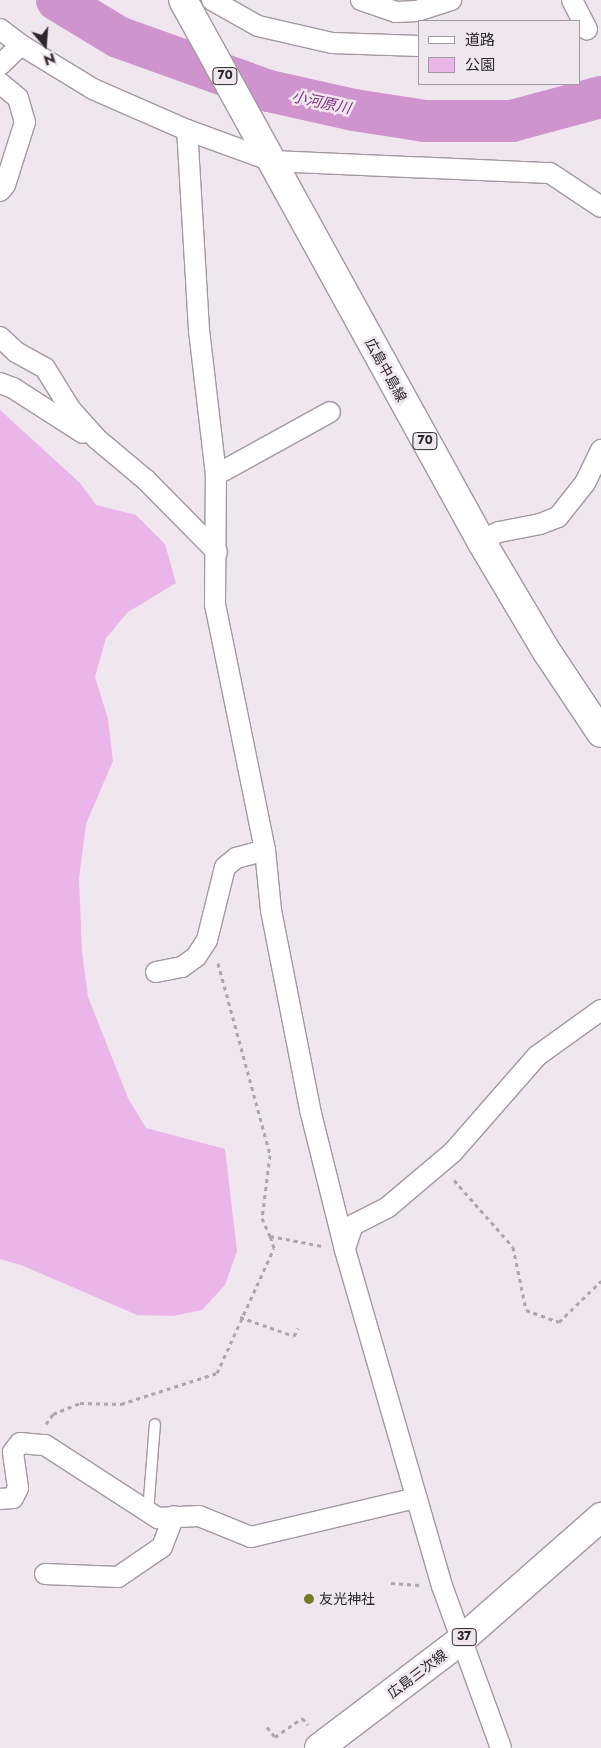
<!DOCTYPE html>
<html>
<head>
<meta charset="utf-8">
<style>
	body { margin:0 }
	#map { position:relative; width:601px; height:1748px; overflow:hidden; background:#efe6ee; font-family:Jost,"Noto Sans JP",sans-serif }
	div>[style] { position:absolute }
	.green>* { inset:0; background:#eab6ea }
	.river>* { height:42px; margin:-21px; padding:0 21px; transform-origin:21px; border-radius:21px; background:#cf94ce }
	.path>* { height:3px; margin-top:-1.5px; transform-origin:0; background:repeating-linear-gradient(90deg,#ada6ad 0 4px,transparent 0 8px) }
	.roads { filter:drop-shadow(1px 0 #a299a1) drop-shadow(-1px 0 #a299a1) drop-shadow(0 1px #a299a1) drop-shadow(0 -1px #a299a1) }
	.lane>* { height:10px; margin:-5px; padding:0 5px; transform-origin:5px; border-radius:5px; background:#fff }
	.street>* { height:20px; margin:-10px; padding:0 10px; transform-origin:10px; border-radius:10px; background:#fff }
	.primary>* { height:28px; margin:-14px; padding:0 14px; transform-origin:14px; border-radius:14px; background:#fff }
	.dots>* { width:14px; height:14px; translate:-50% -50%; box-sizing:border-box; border:2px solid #efe6ee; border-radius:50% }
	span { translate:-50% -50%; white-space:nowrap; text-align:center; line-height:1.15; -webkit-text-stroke:5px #efe6ee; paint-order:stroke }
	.shield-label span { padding:1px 4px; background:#efe6ee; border:1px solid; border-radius:4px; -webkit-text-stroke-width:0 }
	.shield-label { font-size:12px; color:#2b272b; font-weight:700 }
	.street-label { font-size:14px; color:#2b272b }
	.poi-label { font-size:14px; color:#2b272b }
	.left { translate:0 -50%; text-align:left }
	.water-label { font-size:15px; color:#7c367d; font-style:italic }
	.legend { position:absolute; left:418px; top:20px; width:162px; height:65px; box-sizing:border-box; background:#efe6ee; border:1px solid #a19aa0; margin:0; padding:6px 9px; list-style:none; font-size:15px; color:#2b272b }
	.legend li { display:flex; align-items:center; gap:10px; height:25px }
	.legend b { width:25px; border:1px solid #a19aa0 }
	.north { position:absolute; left:20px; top:20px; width:50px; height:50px; -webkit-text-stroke:4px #efe6ee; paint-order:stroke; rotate:162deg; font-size:14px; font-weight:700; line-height:20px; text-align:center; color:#2b272b }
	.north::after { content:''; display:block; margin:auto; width:18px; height:22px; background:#2b272b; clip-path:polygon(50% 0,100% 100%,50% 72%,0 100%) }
</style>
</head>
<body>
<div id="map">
	<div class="green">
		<div style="clip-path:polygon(0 410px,80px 483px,96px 505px,136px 515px,165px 544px,176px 583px,128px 612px,106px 638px,95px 677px,108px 719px,113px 761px,86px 824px,79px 879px,82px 952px,88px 997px,128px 1098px,146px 1128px,225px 1149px,237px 1251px,225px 1285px,202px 1310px,173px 1316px,137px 1315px,21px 1265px,0 1259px)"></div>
	</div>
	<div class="river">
		<div style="left:57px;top:0;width:71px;rotate:31.2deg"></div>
		<div style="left:118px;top:37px;width:160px;rotate:19.7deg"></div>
		<div style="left:269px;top:91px;width:87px;rotate:12.6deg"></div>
		<div style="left:354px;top:110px;width:72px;rotate:8.8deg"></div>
		<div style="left:425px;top:121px;width:87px"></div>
		<div style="left:512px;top:121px;width:92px;rotate:-15.1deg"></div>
	</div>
	<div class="path">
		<div style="left:218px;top:963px;width:199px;rotate:74.8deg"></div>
		<div style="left:270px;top:1155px;width:64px;rotate:97.2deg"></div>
		<div style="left:262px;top:1218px;width:20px;rotate:66deg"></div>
		<div style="left:454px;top:1180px;width:89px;rotate:48.6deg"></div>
		<div style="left:513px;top:1247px;width:64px;rotate:78.3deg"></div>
		<div style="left:526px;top:1310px;width:35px;rotate:20deg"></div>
		<div style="left:559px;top:1322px;width:59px;rotate:-44.3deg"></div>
		<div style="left:240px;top:1317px;width:57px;rotate:19.4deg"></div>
		<div style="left:294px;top:1336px;width:9px;rotate:-63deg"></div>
		<div style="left:46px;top:1424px;width:12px;rotate:-55deg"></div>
		<div style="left:53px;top:1414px;width:29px;rotate:-22deg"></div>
		<div style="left:80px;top:1403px;width:41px;rotate:1.4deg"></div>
		<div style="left:121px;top:1404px;width:101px;rotate:-17.9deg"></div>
		<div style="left:217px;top:1373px;width:137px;rotate:-65.5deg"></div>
		<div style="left:274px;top:1248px;width:13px;rotate:-108deg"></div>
		<div style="left:270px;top:1236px;width:53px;rotate:10.9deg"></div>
		<div style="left:391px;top:1583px;width:29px;rotate:4deg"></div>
		<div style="left:267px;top:1727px;width:13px;rotate:51deg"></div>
		<div style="left:275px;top:1737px;width:33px;rotate:-35deg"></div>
		<div style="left:302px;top:1718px;width:9px;rotate:49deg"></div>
	</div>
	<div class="roads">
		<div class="lane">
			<div style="left:148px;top:1512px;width:88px;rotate:-85.5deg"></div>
		</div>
		<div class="street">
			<div style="left:212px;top:0;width:53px;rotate:29.5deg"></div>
			<div style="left:258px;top:26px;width:76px;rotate:12.9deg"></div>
			<div style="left:332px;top:43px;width:88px;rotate:2deg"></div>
			<div style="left:361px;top:0;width:37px;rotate:19deg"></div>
			<div style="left:396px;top:12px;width:21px;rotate:-3deg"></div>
			<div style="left:417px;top:11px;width:36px;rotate:-18deg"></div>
			<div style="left:572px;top:0;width:33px;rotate:63deg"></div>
			<div style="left:0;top:29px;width:26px;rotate:37deg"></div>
			<div style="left:21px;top:45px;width:84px;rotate:31.4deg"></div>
			<div style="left:93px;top:89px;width:103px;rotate:23.6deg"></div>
			<div style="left:0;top:65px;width:29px;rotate:-44deg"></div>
			<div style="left:0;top:83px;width:23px;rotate:40deg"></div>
			<div style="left:18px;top:98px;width:25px;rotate:74deg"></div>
			<div style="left:25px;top:122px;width:66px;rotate:107.6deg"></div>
			<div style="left:5px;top:185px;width:8px;rotate:130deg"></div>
			<div style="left:0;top:337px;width:22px;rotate:43deg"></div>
			<div style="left:16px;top:352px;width:33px;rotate:29deg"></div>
			<div style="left:45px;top:368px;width:49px;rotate:58.2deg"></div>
			<div style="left:71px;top:410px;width:39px;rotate:48deg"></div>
			<div style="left:97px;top:439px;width:64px;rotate:39.9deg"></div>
			<div style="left:146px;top:480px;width:101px;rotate:45.4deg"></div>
			<div style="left:0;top:383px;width:14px;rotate:21deg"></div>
			<div style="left:13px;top:388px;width:83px;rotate:32.7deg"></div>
			<div style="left:216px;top:475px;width:130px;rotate:-28.9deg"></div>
			<div style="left:481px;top:541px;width:20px;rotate:-27deg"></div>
			<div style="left:499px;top:532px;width:42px;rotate:-11deg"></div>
			<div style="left:540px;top:524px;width:19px;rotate:-21deg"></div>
			<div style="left:558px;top:517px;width:43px;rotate:-51.5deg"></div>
			<div style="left:585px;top:483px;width:37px;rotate:-64deg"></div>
			<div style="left:156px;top:972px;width:26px;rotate:-11deg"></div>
			<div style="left:182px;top:967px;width:17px;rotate:-36deg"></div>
			<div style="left:196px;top:957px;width:20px;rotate:-57deg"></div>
			<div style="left:207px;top:940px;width:75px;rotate:-76.1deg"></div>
			<div style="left:225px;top:867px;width:14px;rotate:-39deg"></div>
			<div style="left:236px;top:858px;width:30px;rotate:-15deg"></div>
			<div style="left:345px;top:1248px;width:24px;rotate:-71deg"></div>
			<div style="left:353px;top:1225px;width:39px;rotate:-27deg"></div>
			<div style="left:388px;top:1207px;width:85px;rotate:-40.2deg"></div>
			<div style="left:453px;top:1152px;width:128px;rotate:-48.8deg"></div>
			<div style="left:537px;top:1056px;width:79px;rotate:-35.7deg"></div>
			<div style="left:0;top:1499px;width:13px;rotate:-4deg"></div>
			<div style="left:13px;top:1498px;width:11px;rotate:-63deg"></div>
			<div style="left:18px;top:1488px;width:36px;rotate:-98deg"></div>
			<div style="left:13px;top:1452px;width:11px;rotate:-52deg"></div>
			<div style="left:20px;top:1443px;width:25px;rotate:5deg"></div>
			<div style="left:45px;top:1445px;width:135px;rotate:32.9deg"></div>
			<div style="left:158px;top:1518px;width:41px;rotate:-2.8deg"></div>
			<div style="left:199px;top:1516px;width:56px;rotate:22deg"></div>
			<div style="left:251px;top:1537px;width:170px;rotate:-13.3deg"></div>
			<div style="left:45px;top:1574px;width:73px;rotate:2.4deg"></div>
			<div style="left:118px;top:1577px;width:53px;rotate:-34.3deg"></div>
			<div style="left:162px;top:1547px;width:33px;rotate:-69deg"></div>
			<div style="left:501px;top:1748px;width:172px;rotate:-110deg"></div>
			<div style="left:442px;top:1586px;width:350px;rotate:-106.1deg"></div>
			<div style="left:345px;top:1250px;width:140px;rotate:-104deg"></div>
			<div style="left:311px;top:1114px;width:208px;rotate:-101.1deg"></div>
			<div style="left:271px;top:910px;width:60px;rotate:-95.7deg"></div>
			<div style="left:265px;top:850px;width:250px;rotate:-101.5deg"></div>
			<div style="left:215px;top:605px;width:130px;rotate:-89.6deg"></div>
			<div style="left:216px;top:475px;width:146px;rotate:-96.7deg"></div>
			<div style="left:199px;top:330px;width:200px;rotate:-93.4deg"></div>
			<div style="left:187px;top:130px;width:90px;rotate:20deg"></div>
			<div style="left:272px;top:161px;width:278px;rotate:2.5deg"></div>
			<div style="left:550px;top:173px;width:61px;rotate:33.7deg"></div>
		</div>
		<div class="primary">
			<div style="left:183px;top:0;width:618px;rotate:61.15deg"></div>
			<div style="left:481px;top:541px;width:129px;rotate:59.3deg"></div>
			<div style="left:547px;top:652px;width:97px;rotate:56.3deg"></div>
			<div style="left:319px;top:1748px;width:177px;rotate:-37.2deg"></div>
			<div style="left:460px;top:1641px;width:188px;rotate:-41.3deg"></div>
		</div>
	</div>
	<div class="dots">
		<div style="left:309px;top:1599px;background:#717c28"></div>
	</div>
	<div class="shield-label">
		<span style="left:225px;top:76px">70</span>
		<span style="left:425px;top:441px">70</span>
		<span style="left:464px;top:1637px">37</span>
	</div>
	<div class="street-label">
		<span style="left:386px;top:370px;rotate:61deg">広島中島線</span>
		<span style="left:417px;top:1674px;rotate:-37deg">広島三次線</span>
	</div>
	<div class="poi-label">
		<span class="left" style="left:319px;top:1599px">友光神社</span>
	</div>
	<div class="water-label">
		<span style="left:321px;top:103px;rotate:12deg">小河原川</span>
	</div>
	<ul class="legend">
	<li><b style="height:6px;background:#fff"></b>道路</li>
	<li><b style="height:14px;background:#eab6ea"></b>公園</li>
	</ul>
	<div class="north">N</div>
</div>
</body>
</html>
